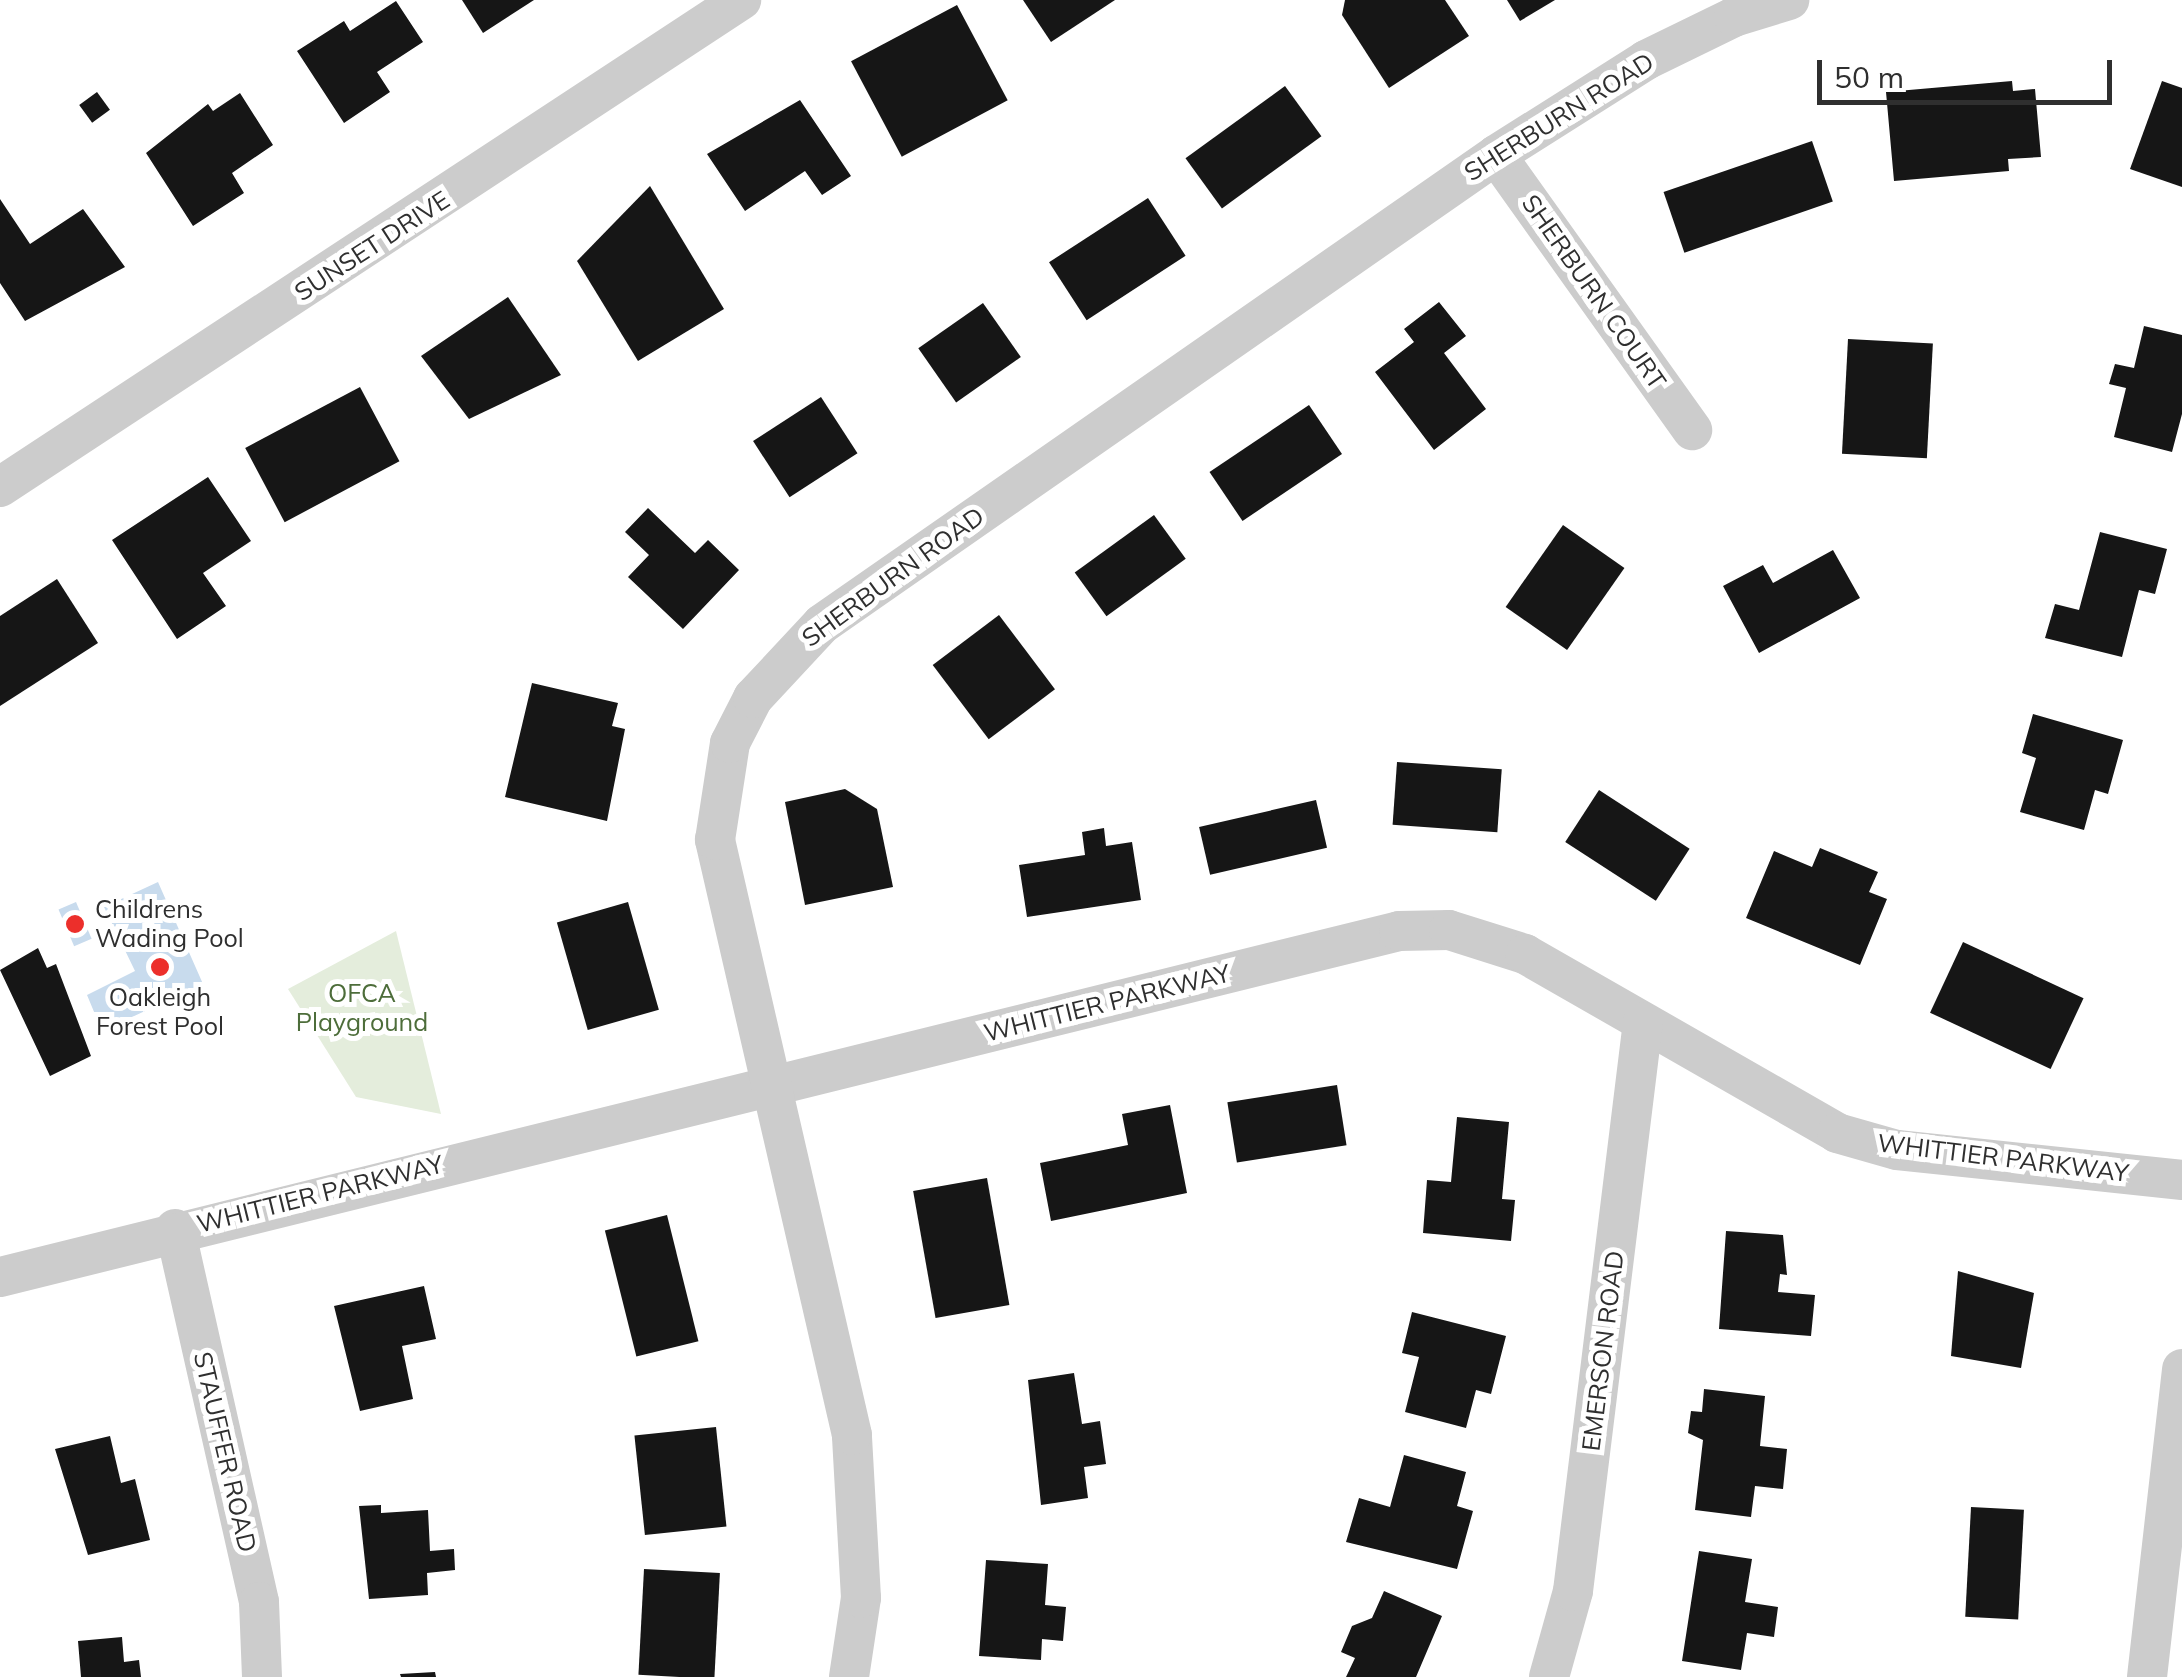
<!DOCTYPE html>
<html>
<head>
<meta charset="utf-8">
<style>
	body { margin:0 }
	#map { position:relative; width:2182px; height:1677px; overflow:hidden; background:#fff; font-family:Mulish,sans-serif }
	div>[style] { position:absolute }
	.green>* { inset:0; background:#e4eddc }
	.water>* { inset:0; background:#c8dbed; transform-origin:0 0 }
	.building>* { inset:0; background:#161616; transform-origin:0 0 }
	.minor>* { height:40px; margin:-20px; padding:0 20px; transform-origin:20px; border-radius:20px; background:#ccc }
	.dots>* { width:28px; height:28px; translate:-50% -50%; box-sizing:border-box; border:5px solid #fff; border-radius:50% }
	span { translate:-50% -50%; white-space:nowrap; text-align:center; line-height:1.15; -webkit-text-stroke:10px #fff; paint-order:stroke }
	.street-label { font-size:25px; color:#2f2f2f }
	.poi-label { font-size:25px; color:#2f2f2f }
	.left { translate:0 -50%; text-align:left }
	.park-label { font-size:25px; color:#4d6d3a }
	.scale { position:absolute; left:1817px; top:60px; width:295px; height:45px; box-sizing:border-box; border:5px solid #2f2f2f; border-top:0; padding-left:12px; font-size:30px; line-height:35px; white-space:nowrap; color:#2f2f2f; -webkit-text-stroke:8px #fff; paint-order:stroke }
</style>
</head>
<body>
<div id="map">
	<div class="green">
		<div style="clip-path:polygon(396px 931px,441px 1114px,356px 1097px,288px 989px)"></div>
	</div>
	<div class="water">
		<div style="clip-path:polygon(158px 882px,203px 984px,102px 1031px,87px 995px,135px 971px,104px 907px)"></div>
		<div style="left:76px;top:902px;width:40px;height:19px;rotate:67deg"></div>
	</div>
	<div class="building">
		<div style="clip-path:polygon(462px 0,534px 0,483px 33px)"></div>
		<div style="clip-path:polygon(1023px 0,1115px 0,1051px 42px)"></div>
		<div style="clip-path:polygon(1345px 0,1445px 0,1469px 36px,1389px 88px,1342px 15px)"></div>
		<div style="clip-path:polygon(1507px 0,1555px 0,1520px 21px)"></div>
		<div style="clip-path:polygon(396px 1px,423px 42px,377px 72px,390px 92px,344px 123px,297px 51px,344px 21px,350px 31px)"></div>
		<div style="left:957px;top:5px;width:108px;height:120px;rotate:62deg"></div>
		<div style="clip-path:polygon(2012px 81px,2013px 91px,2035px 89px,2041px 157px,2008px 159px,2009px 171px,1894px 181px,1886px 92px)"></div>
		<div style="clip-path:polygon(2162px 81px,2182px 88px,2182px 187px,2130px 169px)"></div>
		<div style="left:1285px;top:86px;width:62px;height:123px;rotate:54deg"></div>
		<div style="left:97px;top:92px;width:22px;height:22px;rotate:54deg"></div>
		<div style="clip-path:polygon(240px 93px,273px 145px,232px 173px,244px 193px,193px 226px,146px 153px,208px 104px,213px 111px)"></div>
		<div style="clip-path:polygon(800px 100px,851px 176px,822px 195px,805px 171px,745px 211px,707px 154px)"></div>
		<div style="left:1812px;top:141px;width:64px;height:157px;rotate:71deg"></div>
		<div style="clip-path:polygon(650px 186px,724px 309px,638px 361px,577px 261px)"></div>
		<div style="left:1148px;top:198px;width:69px;height:118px;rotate:57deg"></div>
		<div style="clip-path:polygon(0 199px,30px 244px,83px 209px,125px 267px,25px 321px,0 283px)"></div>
		<div style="clip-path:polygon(508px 297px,561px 375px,469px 419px,421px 356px)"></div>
		<div style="clip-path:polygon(1439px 302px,1466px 336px,1444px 353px,1486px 409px,1434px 450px,1375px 372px,1414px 342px,1404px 329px)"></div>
		<div style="left:983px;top:303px;width:66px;height:79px;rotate:55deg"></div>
		<div style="clip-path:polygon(2144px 326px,2182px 335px,2182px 414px,2172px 452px,2114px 437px,2126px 388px,2109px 384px,2115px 364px,2134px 368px)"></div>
		<div style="left:1848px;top:339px;width:85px;height:115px;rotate:3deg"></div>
		<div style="left:360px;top:387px;width:84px;height:130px;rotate:62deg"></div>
		<div style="left:821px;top:397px;width:67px;height:81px;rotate:57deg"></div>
		<div style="left:1309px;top:405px;width:59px;height:120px;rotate:56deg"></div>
		<div style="clip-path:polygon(208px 477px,251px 541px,203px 573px,226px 606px,177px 639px,112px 540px)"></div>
		<div style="clip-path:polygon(648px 508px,695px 553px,708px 540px,739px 570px,683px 629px,628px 577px,649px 555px,625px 532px)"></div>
		<div style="left:1154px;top:515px;width:54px;height:98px;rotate:54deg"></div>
		<div style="left:1563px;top:525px;width:75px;height:100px;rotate:35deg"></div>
		<div style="clip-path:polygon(2100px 532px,2167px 549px,2155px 594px,2139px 590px,2122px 657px,2045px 638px,2055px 604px,2079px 610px)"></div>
		<div style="clip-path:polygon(1833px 550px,1860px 598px,1759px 653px,1723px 586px,1763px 565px,1773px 583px)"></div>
		<div style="clip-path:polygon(57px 579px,98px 643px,0 706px,0 616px)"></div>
		<div style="left:999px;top:615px;width:93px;height:83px;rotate:53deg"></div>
		<div style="clip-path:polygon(532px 683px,618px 703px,612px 726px,625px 729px,607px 821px,505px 797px)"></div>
		<div style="clip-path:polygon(2033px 714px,2123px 740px,2108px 794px,2095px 790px,2084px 830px,2020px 812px,2036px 758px,2022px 753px)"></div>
		<div style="left:1397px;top:762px;width:105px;height:63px;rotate:4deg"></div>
		<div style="clip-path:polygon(845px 789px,877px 809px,893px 887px,805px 905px,785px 802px)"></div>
		<div style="left:1599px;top:790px;width:108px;height:62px;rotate:33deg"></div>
		<div style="left:1316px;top:800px;width:49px;height:120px;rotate:77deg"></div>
		<div style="clip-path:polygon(1104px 828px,1106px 846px,1132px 842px,1141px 900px,1027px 917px,1019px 865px,1085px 855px,1082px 832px)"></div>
		<div style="clip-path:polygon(1820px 848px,1878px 872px,1869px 892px,1887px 899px,1860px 965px,1746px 918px,1774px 851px,1812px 867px)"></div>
		<div style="left:628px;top:902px;width:112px;height:74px;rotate:74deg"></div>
		<div style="left:1963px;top:942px;width:133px;height:78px;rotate:25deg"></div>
		<div style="clip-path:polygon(38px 948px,47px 968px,56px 964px,91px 1056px,50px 1076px,0 970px)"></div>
		<div style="left:1337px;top:1085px;width:61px;height:111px;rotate:81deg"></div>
		<div style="clip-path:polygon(1170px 1105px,1187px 1193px,1051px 1221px,1040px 1163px,1128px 1145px,1122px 1114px)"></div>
		<div style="clip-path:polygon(1457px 1117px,1509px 1122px,1502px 1199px,1515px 1200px,1511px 1241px,1423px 1233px,1427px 1180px,1451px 1182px)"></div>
		<div style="left:987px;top:1178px;width:129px;height:75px;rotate:80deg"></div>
		<div style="left:667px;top:1215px;width:130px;height:64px;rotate:76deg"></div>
		<div style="clip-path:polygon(1726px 1231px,1783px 1235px,1787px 1275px,1780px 1274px,1778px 1292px,1815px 1295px,1811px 1336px,1719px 1329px)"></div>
		<div style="clip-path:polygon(1958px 1271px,2034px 1293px,2021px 1368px,1951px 1356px)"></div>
		<div style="clip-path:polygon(424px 1286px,436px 1339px,402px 1346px,413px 1399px,360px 1411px,334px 1306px)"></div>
		<div style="clip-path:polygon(1412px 1312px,1506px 1336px,1491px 1394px,1476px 1390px,1466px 1428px,1405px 1412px,1419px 1357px,1402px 1353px)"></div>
		<div style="clip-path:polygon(1074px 1373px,1082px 1424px,1100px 1421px,1106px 1464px,1084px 1467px,1088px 1498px,1041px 1505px,1028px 1380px)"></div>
		<div style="clip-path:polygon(1704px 1389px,1765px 1396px,1760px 1446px,1787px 1449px,1783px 1489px,1755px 1486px,1751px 1517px,1695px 1510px,1703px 1440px,1688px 1433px,1691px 1411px,1702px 1412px)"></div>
		<div style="left:716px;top:1427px;width:100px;height:82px;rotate:84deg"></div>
		<div style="clip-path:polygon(110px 1436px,121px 1483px,135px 1479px,150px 1540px,88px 1555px,55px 1449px)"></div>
		<div style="clip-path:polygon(1404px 1455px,1466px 1472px,1457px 1506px,1473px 1511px,1457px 1569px,1346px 1542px,1359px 1498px,1390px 1507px)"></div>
		<div style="clip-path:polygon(381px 1505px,381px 1513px,428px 1510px,430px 1551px,454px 1549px,455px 1570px,427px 1573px,428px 1595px,369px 1599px,359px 1506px)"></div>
		<div style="left:1971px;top:1507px;width:53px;height:110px;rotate:3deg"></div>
		<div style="clip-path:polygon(1699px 1551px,1752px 1559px,1745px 1602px,1778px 1607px,1774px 1637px,1747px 1633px,1741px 1670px,1682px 1661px)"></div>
		<div style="clip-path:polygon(986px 1560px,1048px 1564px,1045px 1605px,1066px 1607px,1063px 1641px,1042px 1639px,1041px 1660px,979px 1656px)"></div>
		<div style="left:644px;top:1569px;width:76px;height:106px;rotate:3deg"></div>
		<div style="clip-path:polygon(1384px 1591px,1442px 1616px,1416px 1677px,1346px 1677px,1355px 1658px,1341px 1652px,1352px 1626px,1372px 1618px)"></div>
		<div style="clip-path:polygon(122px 1637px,124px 1662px,139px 1660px,141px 1677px,81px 1677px,78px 1641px)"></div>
		<div style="clip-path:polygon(435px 1672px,436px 1677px,401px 1677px,400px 1674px)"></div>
	</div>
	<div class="minor">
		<div style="left:1496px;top:155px;width:338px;rotate:54.5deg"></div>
		<div style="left:0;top:487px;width:887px;rotate:-33.31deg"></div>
		<div style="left:175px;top:1229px;width:382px;rotate:77.3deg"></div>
		<div style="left:259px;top:1602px;width:75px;rotate:87.7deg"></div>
		<div style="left:0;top:1277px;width:1441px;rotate:-13.89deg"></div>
		<div style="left:1399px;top:931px;width:50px;rotate:-1.1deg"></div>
		<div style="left:1449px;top:930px;width:80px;rotate:17.5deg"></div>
		<div style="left:1525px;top:954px;width:360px;rotate:29.8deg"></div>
		<div style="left:1837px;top:1133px;width:62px;rotate:15.8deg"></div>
		<div style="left:1897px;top:1150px;width:287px;rotate:6deg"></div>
		<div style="left:849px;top:1677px;width:80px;rotate:-81.4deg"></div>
		<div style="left:861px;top:1598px;width:163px;rotate:-93.2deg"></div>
		<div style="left:852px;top:1435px;width:611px;rotate:-102.97deg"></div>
		<div style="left:715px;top:840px;width:98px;rotate:-81.2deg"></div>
		<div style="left:730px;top:743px;width:51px;rotate:-62.9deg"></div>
		<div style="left:753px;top:698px;width:101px;rotate:-47deg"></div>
		<div style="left:822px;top:624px;width:821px;rotate:-34.83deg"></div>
		<div style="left:1496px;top:155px;width:178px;rotate:-32.3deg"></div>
		<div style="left:1646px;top:60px;width:98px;rotate:-26deg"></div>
		<div style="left:1734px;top:17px;width:58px;rotate:-17.2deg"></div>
		<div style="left:1549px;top:1677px;width:89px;rotate:-74.4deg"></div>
		<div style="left:1573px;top:1591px;width:573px;rotate:-82.99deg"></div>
		<div style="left:2147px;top:1677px;width:310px;rotate:-83.5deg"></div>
	</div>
	<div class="dots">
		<div style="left:75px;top:924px;background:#ec2f2b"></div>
		<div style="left:160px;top:967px;background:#ec2f2b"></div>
	</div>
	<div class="street-label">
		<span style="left:1559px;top:117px;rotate:-32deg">SHERBURN ROAD</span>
		<span style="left:372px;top:246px;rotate:-33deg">SUNSET DRIVE</span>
		<span style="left:1594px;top:292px;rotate:55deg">SHERBURN COURT</span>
		<span style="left:893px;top:577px;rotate:-36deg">SHERBURN ROAD</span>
		<span style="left:1107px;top:1003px;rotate:-14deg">WHITTIER PARKWAY</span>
		<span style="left:2003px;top:1158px;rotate:7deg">WHITTIER PARKWAY</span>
		<span style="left:320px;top:1194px;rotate:-14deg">WHITTIER PARKWAY</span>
		<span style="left:1603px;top:1351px;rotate:-83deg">EMERSON ROAD</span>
		<span style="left:225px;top:1452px;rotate:77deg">STAUFFER ROAD</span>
	</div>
	<div class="poi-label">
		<span class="left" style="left:95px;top:924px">Childrens<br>Wading Pool</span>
		<span style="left:160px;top:1012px">Oakleigh<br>Forest Pool</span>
	</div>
	<div class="park-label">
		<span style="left:362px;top:1008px">OFCA<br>Playground</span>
	</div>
	<div class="scale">50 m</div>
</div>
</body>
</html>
